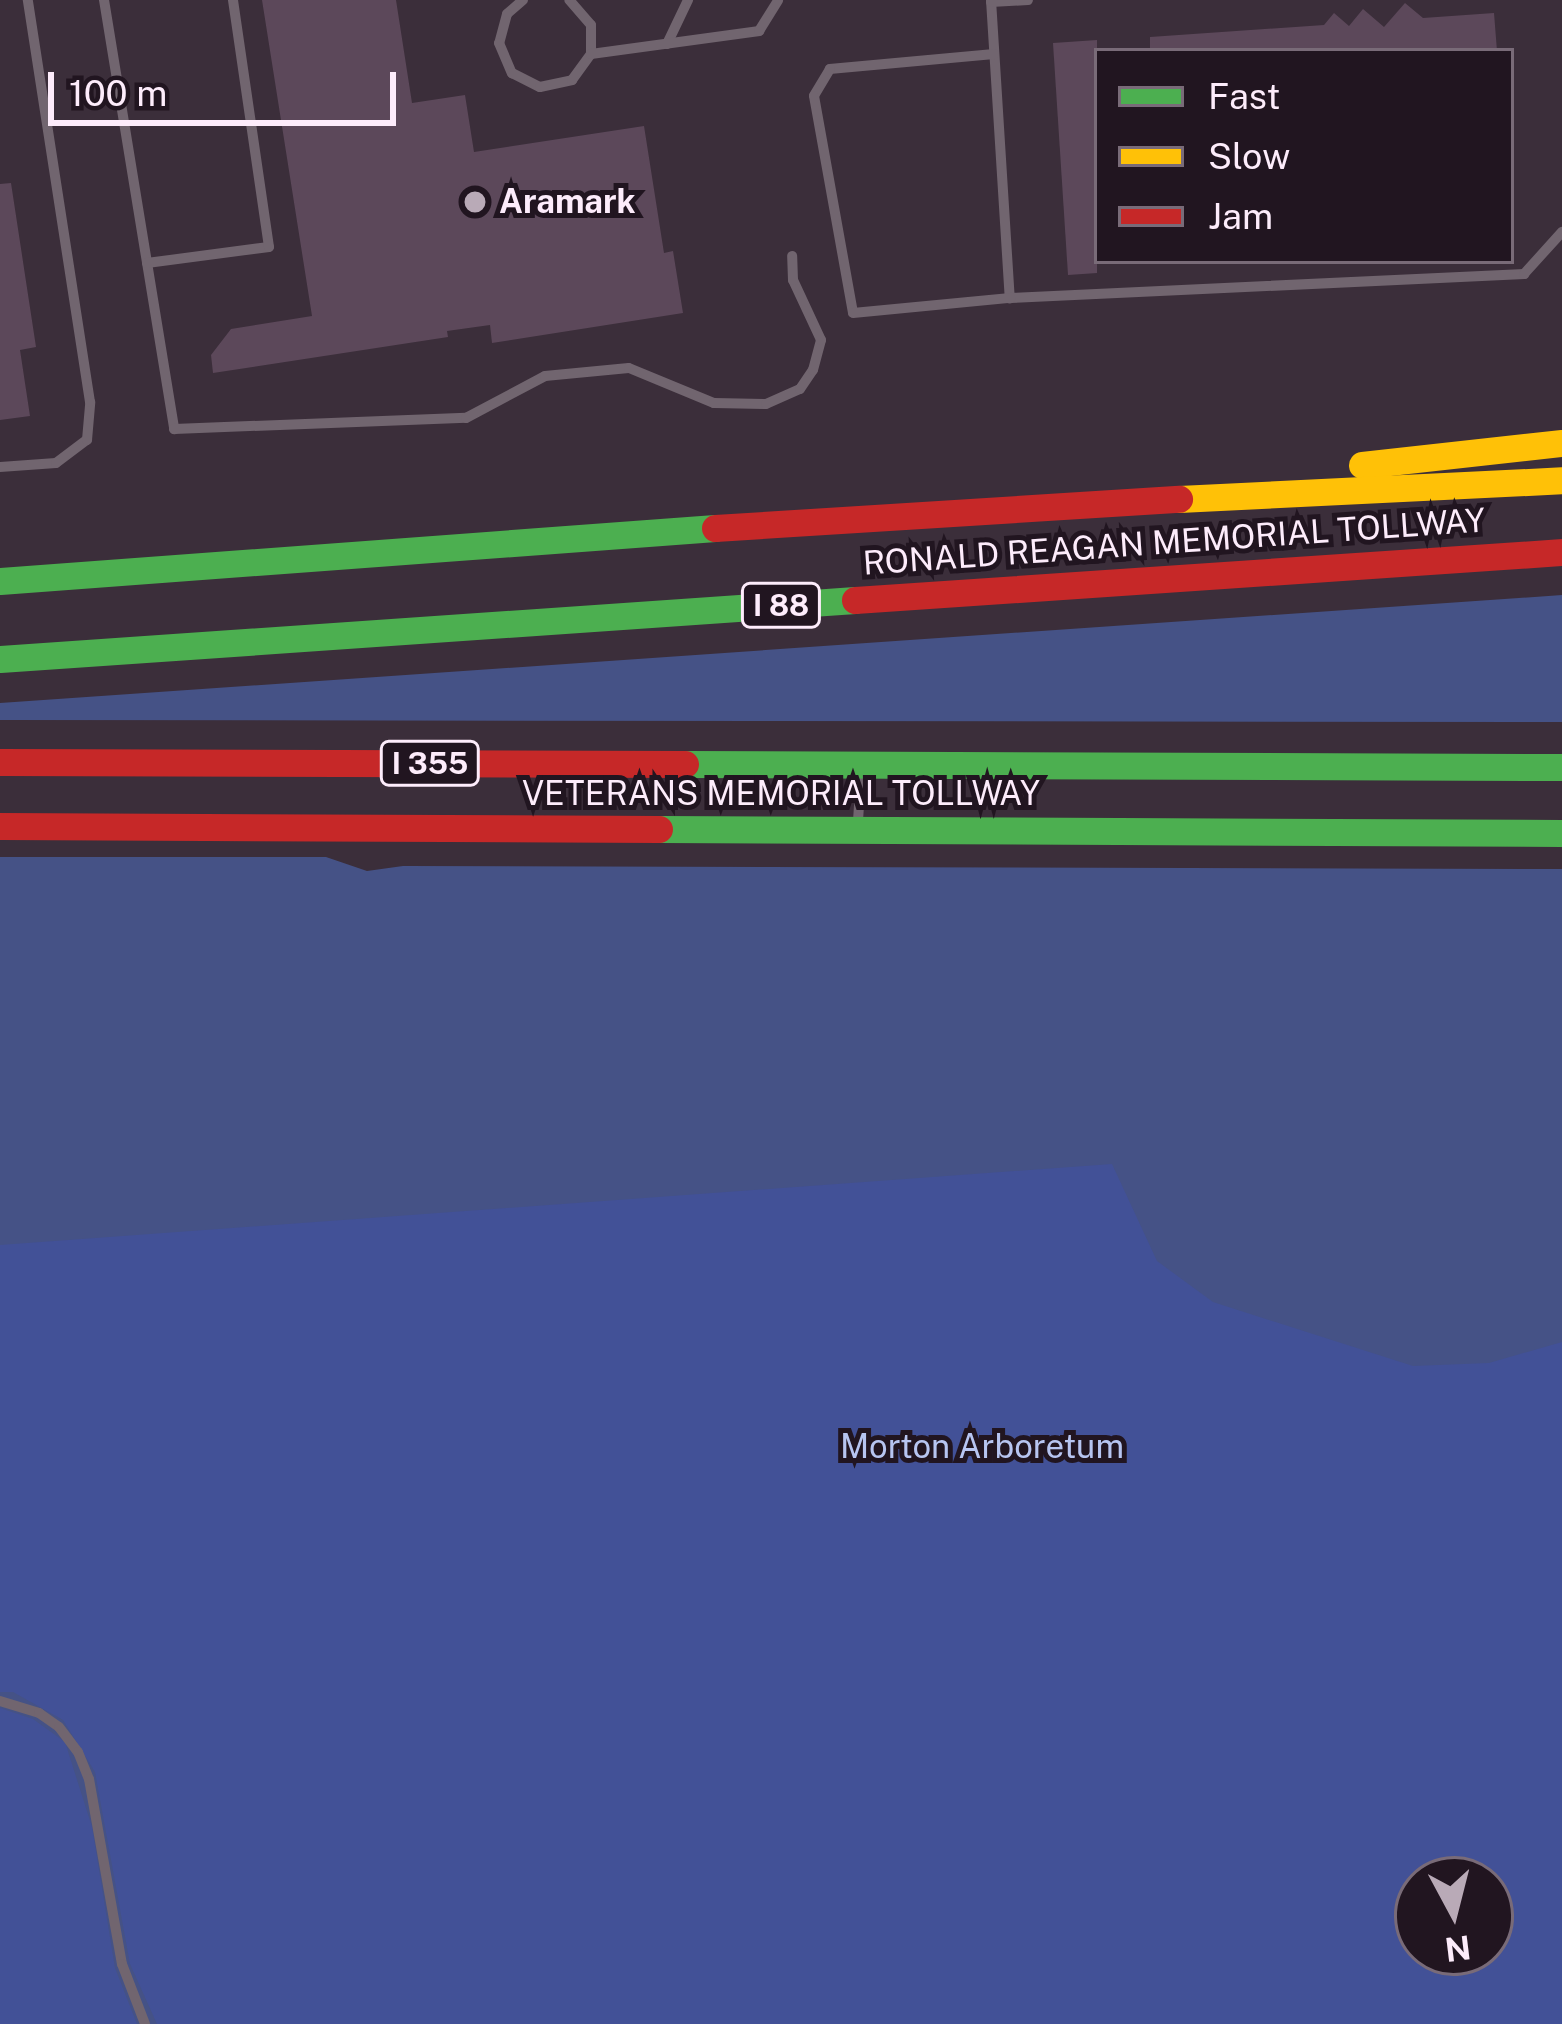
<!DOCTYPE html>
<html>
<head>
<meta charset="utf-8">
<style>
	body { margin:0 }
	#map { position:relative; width:1562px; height:2024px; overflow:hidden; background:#3b2e3a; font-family:"Public Sans",sans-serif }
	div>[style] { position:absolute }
	.green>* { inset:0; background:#455286 }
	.forest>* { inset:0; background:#425197 }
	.building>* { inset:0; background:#5c485a }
	.lane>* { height:10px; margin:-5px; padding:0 5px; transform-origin:5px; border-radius:5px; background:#71656f }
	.fast>* { height:27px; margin:-13.5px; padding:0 13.5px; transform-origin:13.5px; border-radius:13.5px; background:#4caf50 }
	.slow>* { height:27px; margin:-13.5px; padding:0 13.5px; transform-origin:13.5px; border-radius:13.5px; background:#ffc107 }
	.jam>* { height:27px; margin:-13.5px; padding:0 13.5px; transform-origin:13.5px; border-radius:13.5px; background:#c62828 }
	.dots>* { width:33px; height:33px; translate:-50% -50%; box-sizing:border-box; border:6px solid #211520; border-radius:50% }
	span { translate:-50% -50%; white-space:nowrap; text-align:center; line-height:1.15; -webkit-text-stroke:10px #211520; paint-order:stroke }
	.shield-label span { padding:3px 9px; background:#211520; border:3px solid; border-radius:9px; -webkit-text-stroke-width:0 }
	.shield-label { font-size:30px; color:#fdecfb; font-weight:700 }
	.poi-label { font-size:33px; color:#fdecfb; font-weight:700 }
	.left { translate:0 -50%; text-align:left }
	.street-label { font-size:33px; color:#fdecfb }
	.park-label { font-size:33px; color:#b7c5f1 }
	.legend { position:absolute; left:1094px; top:48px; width:420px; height:216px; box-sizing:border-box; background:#211520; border:3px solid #796b78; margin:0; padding:15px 21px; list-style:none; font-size:36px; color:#fdecfb }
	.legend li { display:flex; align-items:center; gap:24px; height:60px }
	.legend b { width:60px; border:3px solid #796b78 }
	.north { position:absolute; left:1394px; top:1856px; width:120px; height:120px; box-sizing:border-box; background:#211520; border:3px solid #796b78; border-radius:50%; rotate:173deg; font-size:33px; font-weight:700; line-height:48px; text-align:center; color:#fdecfb }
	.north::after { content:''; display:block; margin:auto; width:42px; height:54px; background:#b9aab7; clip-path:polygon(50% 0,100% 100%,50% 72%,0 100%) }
	.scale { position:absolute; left:48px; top:72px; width:348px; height:54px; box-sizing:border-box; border:6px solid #fdecfb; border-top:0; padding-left:15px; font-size:36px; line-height:42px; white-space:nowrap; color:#fdecfb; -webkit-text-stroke:9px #211520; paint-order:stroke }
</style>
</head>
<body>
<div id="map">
	<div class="green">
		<div style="clip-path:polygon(1562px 595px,1562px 722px,0 720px,0 703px)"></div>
		<div style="clip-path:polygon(evenodd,0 857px,326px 857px,367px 871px,403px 866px,1562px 869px,1562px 2024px,0 2024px,0 857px,1418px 1880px,1490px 1880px,1490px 1952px,1418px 1952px,1418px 1880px)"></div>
	</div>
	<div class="forest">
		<div style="clip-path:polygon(evenodd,1112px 1164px,1157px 1261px,1213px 1302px,1413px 1366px,1489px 1363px,1562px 1342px,1562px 2024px,157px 2024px,130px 1964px,95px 1772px,63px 1720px,13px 1692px,0 1692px,0 1245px,1112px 1164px,1418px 1880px,1490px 1880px,1490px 1952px,1418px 1952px,1418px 1880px)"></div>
		<div style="clip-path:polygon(0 1708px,33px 1719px,65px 1742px,92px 1827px,115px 1968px,137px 2024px,0 2024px)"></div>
	</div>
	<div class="building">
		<div style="clip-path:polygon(262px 0,396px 0,412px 103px,465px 95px,474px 152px,644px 126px,664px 253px,673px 251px,683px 313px,492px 343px,490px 325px,447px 331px,448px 337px,213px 373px,211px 355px,231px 329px,312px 316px)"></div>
		<div style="clip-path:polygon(1405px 3px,1423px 18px,1494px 13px,1497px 51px,1150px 51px,1150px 37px,1324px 25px,1334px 13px,1349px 26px,1363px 9px,1384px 27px)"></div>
		<div style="clip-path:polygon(1097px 40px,1097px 273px,1068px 275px,1053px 43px)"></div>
		<div style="clip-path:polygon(11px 183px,36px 347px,20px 350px,30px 416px,0 420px,0 184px)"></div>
	</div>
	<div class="lane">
		<div style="left:104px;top:0;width:435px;rotate:80.7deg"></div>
		<div style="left:174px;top:429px;width:292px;rotate:-2.2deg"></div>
		<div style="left:466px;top:418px;width:89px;rotate:-28deg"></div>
		<div style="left:545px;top:376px;width:84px;rotate:-5.4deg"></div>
		<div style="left:629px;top:368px;width:92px;rotate:22.4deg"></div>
		<div style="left:714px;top:403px;width:52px;rotate:1.1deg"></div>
		<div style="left:766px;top:404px;width:37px;rotate:-24deg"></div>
		<div style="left:800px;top:389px;width:23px;rotate:-56deg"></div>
		<div style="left:813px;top:370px;width:31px;rotate:-75deg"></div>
		<div style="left:821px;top:340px;width:66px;rotate:-115deg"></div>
		<div style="left:793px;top:280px;width:24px;rotate:-92deg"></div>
		<div style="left:523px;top:0;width:21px;rotate:139deg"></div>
		<div style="left:507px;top:14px;width:30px;rotate:105deg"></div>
		<div style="left:499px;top:43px;width:33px;rotate:67deg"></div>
		<div style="left:512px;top:73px;width:31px;rotate:27deg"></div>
		<div style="left:540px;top:87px;width:33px;rotate:-12deg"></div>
		<div style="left:572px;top:80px;width:32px;rotate:-54deg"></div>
		<div style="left:591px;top:54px;width:29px;rotate:-90deg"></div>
		<div style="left:591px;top:25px;width:33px;rotate:-131deg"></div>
		<div style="left:991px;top:0;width:299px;rotate:86.4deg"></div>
		<div style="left:1010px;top:298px;width:515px;rotate:-2.67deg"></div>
		<div style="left:1524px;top:274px;width:57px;rotate:-47.9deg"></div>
		<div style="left:991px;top:2px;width:37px;rotate:-3deg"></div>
		<div style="left:667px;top:44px;width:49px;rotate:-64.5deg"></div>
		<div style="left:591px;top:54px;width:170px;rotate:-7.8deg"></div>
		<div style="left:759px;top:31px;width:36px;rotate:-58deg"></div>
		<div style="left:994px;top:54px;width:165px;rotate:174.8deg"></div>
		<div style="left:830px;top:69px;width:31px;rotate:121deg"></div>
		<div style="left:814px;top:96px;width:220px;rotate:79.8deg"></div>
		<div style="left:853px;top:313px;width:158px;rotate:-5.5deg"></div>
		<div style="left:147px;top:263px;width:123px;rotate:-7.5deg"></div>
		<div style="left:269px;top:247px;width:250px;rotate:-98.3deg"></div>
		<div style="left:0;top:467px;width:56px;rotate:-4.1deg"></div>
		<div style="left:56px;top:463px;width:39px;rotate:-37deg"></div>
		<div style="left:87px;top:440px;width:38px;rotate:-85deg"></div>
		<div style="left:90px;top:402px;width:407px;rotate:-98.8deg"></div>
		<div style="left:858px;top:821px;width:47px;rotate:-86.3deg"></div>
		<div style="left:0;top:1701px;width:41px;rotate:17.1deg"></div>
		<div style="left:39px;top:1713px;width:24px;rotate:35deg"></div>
		<div style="left:59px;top:1727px;width:31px;rotate:53deg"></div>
		<div style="left:78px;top:1752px;width:29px;rotate:68deg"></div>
		<div style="left:89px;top:1779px;width:188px;rotate:79.9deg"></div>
		<div style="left:122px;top:1964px;width:64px;rotate:69deg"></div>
	</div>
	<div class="fast">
		<div style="left:0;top:581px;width:717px;rotate:-4.24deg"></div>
		<div style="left:0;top:659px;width:857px;rotate:-3.95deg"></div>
		<div style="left:685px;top:764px;width:877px;rotate:0.2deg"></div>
		<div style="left:659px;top:829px;width:903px;rotate:0.25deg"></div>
	</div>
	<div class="slow">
		<div style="left:1362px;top:465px;width:201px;rotate:-6.3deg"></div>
		<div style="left:1179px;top:499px;width:383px;rotate:-2.8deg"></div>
	</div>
	<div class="jam">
		<div style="left:715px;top:528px;width:465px;rotate:-3.6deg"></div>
		<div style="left:855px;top:600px;width:709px;rotate:-3.88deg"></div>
		<div style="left:0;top:762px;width:685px;rotate:0.17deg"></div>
		<div style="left:0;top:826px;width:659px;rotate:0.26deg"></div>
	</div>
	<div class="dots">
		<div style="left:475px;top:202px;background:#b9aab7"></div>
	</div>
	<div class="shield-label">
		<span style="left:781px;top:605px">I 88</span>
		<span style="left:430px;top:763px">I 355</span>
	</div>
	<div class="poi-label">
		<span class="left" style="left:499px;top:202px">Aramark</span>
	</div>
	<div class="street-label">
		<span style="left:1174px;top:542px;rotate:-4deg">RONALD REAGAN MEMORIAL TOLLWAY</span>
		<span style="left:781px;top:794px">VETERANS MEMORIAL TOLLWAY</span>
	</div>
	<div class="park-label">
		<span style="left:982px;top:1447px">Morton Arboretum</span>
	</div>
	<ul class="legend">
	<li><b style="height:15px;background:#4caf50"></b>Fast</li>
	<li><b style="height:15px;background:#ffc107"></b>Slow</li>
	<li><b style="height:15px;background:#c62828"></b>Jam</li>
	</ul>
	<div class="north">N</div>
	<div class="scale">100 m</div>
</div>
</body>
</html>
